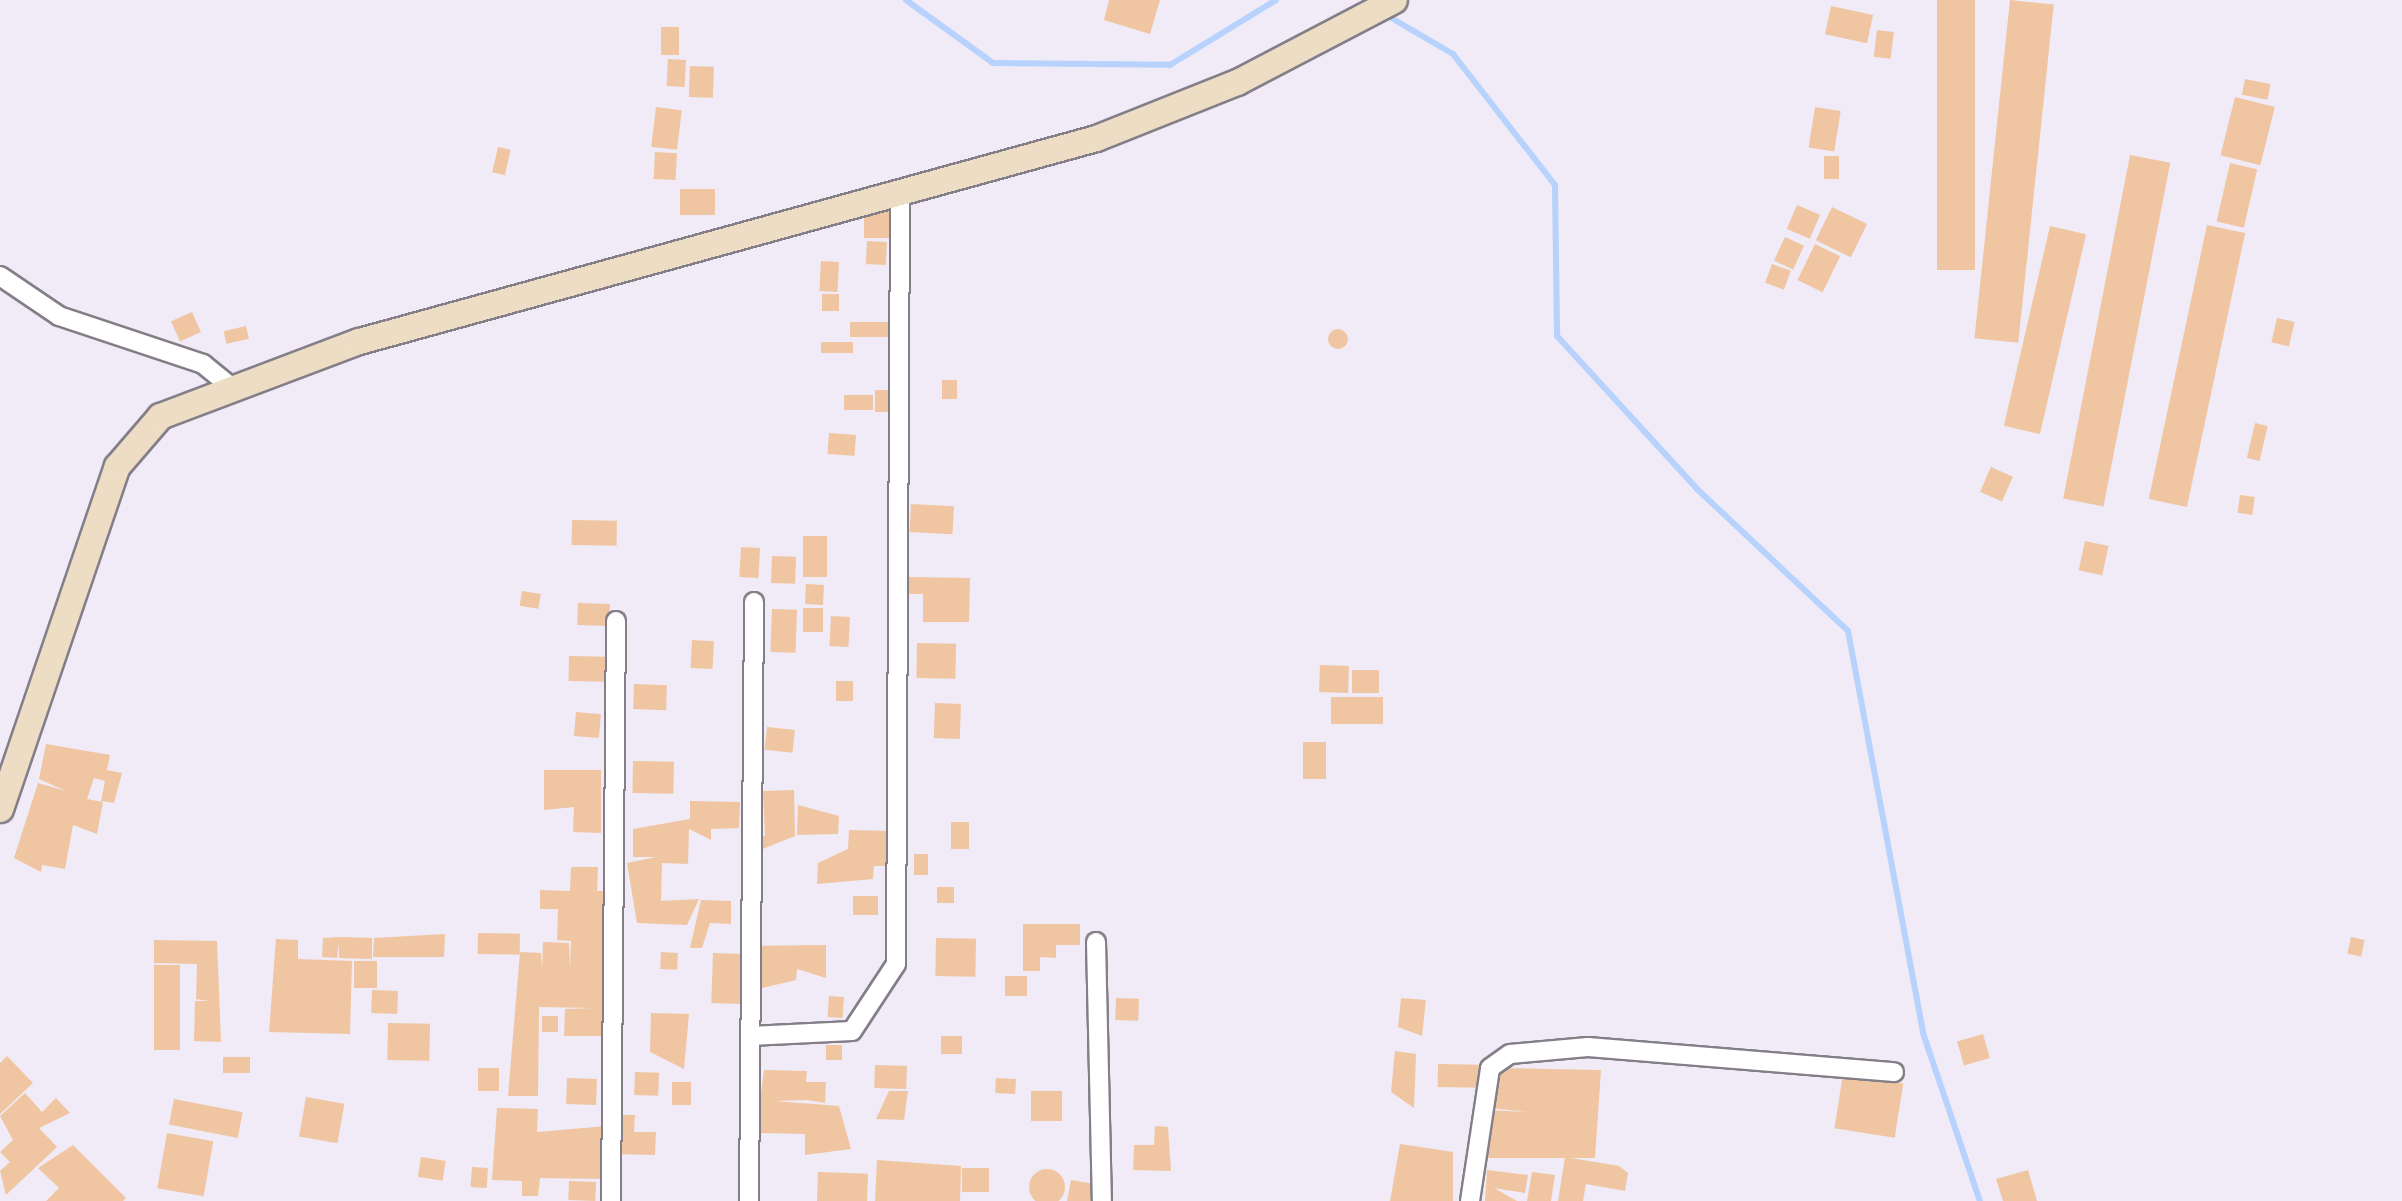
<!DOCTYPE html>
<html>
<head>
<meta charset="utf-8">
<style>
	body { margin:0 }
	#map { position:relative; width:2402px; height:1201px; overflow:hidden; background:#f0ebf6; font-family:"Zilla Slab",serif }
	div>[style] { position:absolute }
	.stream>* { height:6px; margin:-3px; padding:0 3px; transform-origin:3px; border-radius:3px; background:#b6d2fd }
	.building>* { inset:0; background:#efc6a1; transform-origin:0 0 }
	.round { border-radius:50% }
	.roads { filter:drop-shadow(2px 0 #837e88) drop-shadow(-2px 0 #837e88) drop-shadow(0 2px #837e88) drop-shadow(0 -2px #837e88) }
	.street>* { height:18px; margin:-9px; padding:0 9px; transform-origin:9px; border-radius:9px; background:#fff }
	.secondary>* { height:25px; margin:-12.5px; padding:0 12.5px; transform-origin:12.5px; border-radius:12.5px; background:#eeddc5 }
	span { translate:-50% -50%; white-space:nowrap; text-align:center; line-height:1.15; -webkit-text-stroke:8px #f0ebf6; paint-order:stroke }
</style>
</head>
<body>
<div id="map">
	<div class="stream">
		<div style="left:906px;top:0;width:107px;rotate:35.9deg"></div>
		<div style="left:993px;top:63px;width:177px;rotate:0.6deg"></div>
		<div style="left:1170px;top:65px;width:124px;rotate:-31.5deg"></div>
		<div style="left:1383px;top:13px;width:81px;rotate:30.4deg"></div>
		<div style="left:1453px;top:54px;width:166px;rotate:52.1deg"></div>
		<div style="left:1555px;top:185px;width:151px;rotate:89.2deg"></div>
		<div style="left:1557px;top:336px;width:207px;rotate:47.5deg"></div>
		<div style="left:1697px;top:489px;width:207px;rotate:43.2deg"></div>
		<div style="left:1848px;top:631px;width:409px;rotate:79.4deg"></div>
		<div style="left:1923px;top:1033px;width:177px;rotate:71.3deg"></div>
	</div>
	<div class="building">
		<div style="clip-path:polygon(1109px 0,1160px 0,1150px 34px,1104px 20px)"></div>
		<div style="left:1937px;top:0;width:38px;height:270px"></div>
		<div style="left:2010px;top:0;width:44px;height:340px;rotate:6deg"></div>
		<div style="left:1831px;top:6px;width:43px;height:29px;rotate:12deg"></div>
		<div style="left:661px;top:27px;width:18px;height:28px"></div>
		<div style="left:1877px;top:30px;width:17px;height:27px;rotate:7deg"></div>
		<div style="left:668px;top:59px;width:18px;height:27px;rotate:3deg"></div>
		<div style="left:690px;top:66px;width:24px;height:31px;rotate:2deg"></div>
		<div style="left:2245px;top:79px;width:26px;height:16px;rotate:11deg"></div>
		<div style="left:2235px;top:97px;width:41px;height:60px;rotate:14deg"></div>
		<div style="left:656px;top:107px;width:26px;height:40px;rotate:7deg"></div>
		<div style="left:1815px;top:107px;width:26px;height:41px;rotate:9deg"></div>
		<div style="left:498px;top:147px;width:13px;height:26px;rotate:13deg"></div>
		<div style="left:655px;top:152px;width:22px;height:27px;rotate:3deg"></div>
		<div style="left:2130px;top:155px;width:41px;height:350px;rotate:11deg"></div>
		<div style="left:1824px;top:156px;width:15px;height:23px"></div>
		<div style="left:2230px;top:163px;width:28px;height:60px;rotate:13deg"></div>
		<div style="left:680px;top:189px;width:35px;height:26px"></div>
		<div style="left:1797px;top:205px;width:25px;height:26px;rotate:23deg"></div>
		<div style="left:1832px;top:207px;width:39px;height:37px;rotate:26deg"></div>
		<div style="left:864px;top:211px;width:28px;height:27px"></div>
		<div style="left:2207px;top:225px;width:39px;height:280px;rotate:12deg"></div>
		<div style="left:2050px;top:226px;width:37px;height:205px;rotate:13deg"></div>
		<div style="left:1785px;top:237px;width:21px;height:26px;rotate:25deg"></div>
		<div style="left:867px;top:241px;width:20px;height:23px;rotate:3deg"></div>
		<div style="left:1815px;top:244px;width:28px;height:40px;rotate:26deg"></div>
		<div style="left:821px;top:261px;width:18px;height:30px;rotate:3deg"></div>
		<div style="left:1772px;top:264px;width:20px;height:20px;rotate:20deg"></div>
		<div style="left:822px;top:294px;width:17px;height:17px"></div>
		<div style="left:192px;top:312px;width:22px;height:23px;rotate:66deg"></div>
		<div style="left:2277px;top:318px;width:18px;height:25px;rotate:13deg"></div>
		<div style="left:850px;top:322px;width:39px;height:15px"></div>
		<div style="left:246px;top:326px;width:13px;height:23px;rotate:77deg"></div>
		<div class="round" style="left:1328px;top:329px;width:20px;height:20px"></div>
		<div style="left:821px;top:342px;width:32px;height:11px"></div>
		<div style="left:942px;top:380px;width:15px;height:19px"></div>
		<div style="left:875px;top:390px;width:14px;height:22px"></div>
		<div style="left:844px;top:395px;width:29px;height:15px"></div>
		<div style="left:2255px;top:423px;width:13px;height:36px;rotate:13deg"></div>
		<div style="left:829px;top:433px;width:27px;height:21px;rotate:4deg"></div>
		<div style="left:1991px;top:467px;width:24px;height:27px;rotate:24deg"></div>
		<div style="left:2240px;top:495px;width:15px;height:18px;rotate:8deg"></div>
		<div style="left:911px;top:504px;width:43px;height:28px;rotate:3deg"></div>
		<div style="left:572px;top:520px;width:45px;height:25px;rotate:1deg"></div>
		<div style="left:803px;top:536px;width:24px;height:41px"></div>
		<div style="left:2085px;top:541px;width:24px;height:30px;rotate:12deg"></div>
		<div style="left:741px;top:547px;width:19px;height:30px;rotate:3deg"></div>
		<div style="left:772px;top:556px;width:24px;height:27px;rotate:2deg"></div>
		<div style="clip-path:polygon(907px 577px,970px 578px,969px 622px,923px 622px,923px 594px,906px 594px)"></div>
		<div style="left:806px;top:584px;width:18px;height:20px;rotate:3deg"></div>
		<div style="left:522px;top:591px;width:19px;height:15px;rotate:9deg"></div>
		<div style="left:578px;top:603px;width:32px;height:22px;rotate:2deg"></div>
		<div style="left:803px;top:608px;width:20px;height:24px"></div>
		<div style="left:772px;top:609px;width:25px;height:43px;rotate:2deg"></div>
		<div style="left:831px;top:616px;width:19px;height:30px;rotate:3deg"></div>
		<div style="left:692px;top:640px;width:22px;height:28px;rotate:3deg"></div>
		<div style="left:917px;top:643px;width:39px;height:35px;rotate:1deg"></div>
		<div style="left:569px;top:656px;width:39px;height:25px;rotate:1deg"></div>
		<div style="left:1320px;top:665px;width:29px;height:27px;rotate:2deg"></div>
		<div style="left:1352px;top:670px;width:27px;height:23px"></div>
		<div style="left:836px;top:681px;width:17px;height:20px"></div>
		<div style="left:634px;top:684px;width:33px;height:25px;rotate:2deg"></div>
		<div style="left:1331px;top:697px;width:52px;height:27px"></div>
		<div style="left:935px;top:703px;width:26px;height:35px;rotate:2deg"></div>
		<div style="left:576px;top:712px;width:25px;height:24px;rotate:5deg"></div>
		<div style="left:767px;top:727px;width:28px;height:23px;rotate:6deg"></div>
		<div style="left:1303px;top:742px;width:23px;height:37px"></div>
		<div style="clip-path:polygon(46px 744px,110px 755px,107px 770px,122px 773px,114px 803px,101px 801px,105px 781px,94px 778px,87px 799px,103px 802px,97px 834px,73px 825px,65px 869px,42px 865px,41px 872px,14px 858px,38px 783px,66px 791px,39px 779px)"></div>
		<div style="left:633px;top:761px;width:41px;height:32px;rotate:1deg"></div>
		<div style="clip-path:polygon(544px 770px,601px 770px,601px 833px,573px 832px,574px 807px,544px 810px)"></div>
		<div style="clip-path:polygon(794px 790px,795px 836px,755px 852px,756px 835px,765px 836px,763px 791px)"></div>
		<div style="clip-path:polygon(690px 801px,740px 802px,739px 828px,711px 829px,711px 840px,689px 829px,688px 864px,662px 863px,661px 901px,699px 899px,687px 925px,637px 923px,627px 863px,656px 857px,633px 857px,633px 829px,690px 819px)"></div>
		<div style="clip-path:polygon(798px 805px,839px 816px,838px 834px,797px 835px)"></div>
		<div style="left:951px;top:822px;width:18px;height:27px"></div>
		<div style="clip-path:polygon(849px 830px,891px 831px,890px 866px,874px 866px,873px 879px,817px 884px,818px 863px,848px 849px)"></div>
		<div style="left:914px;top:854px;width:14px;height:21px"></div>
		<div style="clip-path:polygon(571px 867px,598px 867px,597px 891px,609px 891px,606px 1036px,564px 1036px,565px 1009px,594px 1008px,539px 1007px,538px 1096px,508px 1096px,520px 952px,541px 953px,542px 969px,543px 942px,569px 943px,570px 969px,571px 941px,557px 940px,558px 909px,540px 909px,540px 890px,570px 891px)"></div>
		<div style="left:937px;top:887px;width:17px;height:16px"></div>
		<div style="left:853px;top:896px;width:25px;height:19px"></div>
		<div style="clip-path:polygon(701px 900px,731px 901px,731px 924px,710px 923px,702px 948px,690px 948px)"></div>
		<div style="clip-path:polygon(1023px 924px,1080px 924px,1080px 945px,1056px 945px,1056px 958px,1040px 957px,1040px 971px,1023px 971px)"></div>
		<div style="left:478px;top:933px;width:42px;height:21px;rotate:1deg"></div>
		<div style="clip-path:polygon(445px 934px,444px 957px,373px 957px,374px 938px)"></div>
		<div style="clip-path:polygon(339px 937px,372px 938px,372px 959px,339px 958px,339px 943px,337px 958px,322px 957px,323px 938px)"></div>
		<div style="left:2351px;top:937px;width:14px;height:17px;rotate:12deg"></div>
		<div style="left:936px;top:938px;width:40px;height:38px;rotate:1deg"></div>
		<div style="clip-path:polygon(276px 939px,298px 940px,298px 959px,352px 961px,350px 1034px,269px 1032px)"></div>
		<div style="clip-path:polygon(154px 940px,217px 941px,221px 1042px,194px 1041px,195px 1001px,209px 1001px,196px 999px,197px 964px,154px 963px)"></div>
		<div style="clip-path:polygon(826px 945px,826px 978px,797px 969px,796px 980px,762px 988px,752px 946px)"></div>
		<div style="left:661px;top:952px;width:17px;height:17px;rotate:3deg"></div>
		<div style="left:713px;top:953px;width:29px;height:50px;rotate:2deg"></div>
		<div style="left:354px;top:961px;width:23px;height:27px"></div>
		<div style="left:154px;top:965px;width:26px;height:85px"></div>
		<div style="left:1005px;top:976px;width:22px;height:20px"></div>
		<div style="left:372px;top:990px;width:26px;height:23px;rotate:2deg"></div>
		<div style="left:829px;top:996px;width:15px;height:21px;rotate:4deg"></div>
		<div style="left:1116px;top:998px;width:23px;height:22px;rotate:2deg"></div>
		<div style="clip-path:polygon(1401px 998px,1426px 1000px,1422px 1036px,1398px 1027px)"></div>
		<div style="clip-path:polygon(651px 1013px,689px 1014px,684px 1069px,650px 1052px)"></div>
		<div style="left:542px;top:1016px;width:16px;height:16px"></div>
		<div style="left:388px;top:1023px;width:42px;height:37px;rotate:1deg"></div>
		<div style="left:1983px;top:1034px;width:25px;height:27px;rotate:74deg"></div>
		<div style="left:941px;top:1036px;width:21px;height:18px"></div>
		<div style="left:826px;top:1045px;width:16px;height:15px"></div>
		<div style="clip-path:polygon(1395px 1051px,1416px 1054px,1414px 1108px,1391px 1092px)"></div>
		<div style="clip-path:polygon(7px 1056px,33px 1083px,0 1114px,0 1063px)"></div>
		<div style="left:223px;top:1057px;width:27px;height:16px"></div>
		<div style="left:1438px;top:1064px;width:41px;height:23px;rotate:1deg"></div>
		<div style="left:875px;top:1065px;width:32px;height:23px;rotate:2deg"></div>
		<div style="left:478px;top:1068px;width:21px;height:23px"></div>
		<div style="clip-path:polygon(1495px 1068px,1601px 1070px,1595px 1158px,1486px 1158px,1489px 1110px,1526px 1112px,1492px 1108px)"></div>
		<div style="clip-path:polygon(764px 1070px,807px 1071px,806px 1082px,826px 1082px,825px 1103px,807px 1100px,774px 1101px,839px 1106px,851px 1149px,805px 1155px,805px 1134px,756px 1133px)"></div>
		<div style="left:635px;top:1072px;width:24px;height:23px;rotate:2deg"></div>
		<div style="left:1843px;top:1074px;width:61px;height:55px;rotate:9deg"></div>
		<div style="left:567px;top:1078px;width:30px;height:26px;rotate:2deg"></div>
		<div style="left:996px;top:1078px;width:20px;height:15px;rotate:3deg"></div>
		<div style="left:672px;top:1082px;width:19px;height:23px"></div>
		<div style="clip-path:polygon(889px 1091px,908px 1091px,904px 1120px,876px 1119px)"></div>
		<div style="left:1031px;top:1091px;width:31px;height:30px"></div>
		<div style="clip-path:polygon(25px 1093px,42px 1112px,56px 1098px,70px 1113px,39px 1128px,57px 1147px,6px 1195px,0 1171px,10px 1162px,0 1152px,13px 1140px,0 1116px)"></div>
		<div style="left:306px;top:1097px;width:39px;height:40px;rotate:10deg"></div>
		<div style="left:174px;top:1099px;width:70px;height:26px;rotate:11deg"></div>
		<div style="clip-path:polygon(497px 1108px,538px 1109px,537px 1132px,607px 1126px,606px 1179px,540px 1178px,538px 1196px,522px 1196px,522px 1181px,492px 1180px)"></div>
		<div style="clip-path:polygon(618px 1115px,635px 1115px,634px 1132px,656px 1132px,655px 1155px,613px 1154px)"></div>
		<div style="clip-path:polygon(1155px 1126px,1168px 1127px,1171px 1171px,1133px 1170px,1134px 1145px,1154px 1145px)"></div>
		<div style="left:167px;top:1133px;width:47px;height:56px;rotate:10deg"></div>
		<div style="clip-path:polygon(1400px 1144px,1453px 1152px,1453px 1201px,1390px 1201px)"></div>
		<div style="clip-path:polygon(73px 1145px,126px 1198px,123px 1201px,46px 1201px,59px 1188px,38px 1168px)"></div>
		<div style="left:421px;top:1157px;width:25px;height:20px;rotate:9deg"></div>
		<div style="clip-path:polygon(1565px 1157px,1619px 1166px,1628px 1173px,1625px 1191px,1586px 1184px,1583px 1201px,1558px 1201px)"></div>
		<div style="clip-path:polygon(877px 1160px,961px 1166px,960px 1201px,875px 1201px)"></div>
		<div style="left:472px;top:1167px;width:16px;height:20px;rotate:4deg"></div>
		<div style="left:962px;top:1168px;width:27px;height:24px"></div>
		<div class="round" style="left:1029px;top:1169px;width:36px;height:36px"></div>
		<div style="clip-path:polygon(1487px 1170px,1528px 1175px,1525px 1193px,1494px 1188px,1517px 1201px,1485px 1201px)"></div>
		<div style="clip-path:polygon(2028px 1170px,2037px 1201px,2003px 1201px,1996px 1179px)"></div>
		<div style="left:818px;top:1172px;width:50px;height:29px;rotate:2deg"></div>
		<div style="clip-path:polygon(1532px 1172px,1555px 1175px,1551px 1201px,1527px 1201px)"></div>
		<div style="clip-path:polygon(1071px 1180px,1100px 1185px,1097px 1201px,1067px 1201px)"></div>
		<div style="left:569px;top:1181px;width:27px;height:19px;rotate:2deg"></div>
	</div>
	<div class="roads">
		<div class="street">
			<div style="left:0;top:276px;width:71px;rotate:34.1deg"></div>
			<div style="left:59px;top:316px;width:152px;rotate:18.4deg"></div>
			<div style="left:203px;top:364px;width:32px;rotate:39deg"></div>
			<div style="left:1096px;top:942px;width:259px;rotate:88.7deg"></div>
			<div style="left:750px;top:1036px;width:102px;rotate:-2.8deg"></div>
			<div style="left:852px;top:1031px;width:80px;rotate:-56.7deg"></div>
			<div style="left:896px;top:964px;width:772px;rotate:-89.7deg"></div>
			<div style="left:611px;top:1201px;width:580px;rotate:-89.51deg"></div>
			<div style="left:749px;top:1201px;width:599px;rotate:-89.52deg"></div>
			<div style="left:1470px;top:1201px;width:134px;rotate:-81.4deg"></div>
			<div style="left:1490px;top:1068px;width:24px;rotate:-35deg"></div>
			<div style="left:1510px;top:1054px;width:78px;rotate:-5.1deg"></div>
			<div style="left:1588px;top:1047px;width:307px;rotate:4.7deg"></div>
		</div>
		<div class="secondary">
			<div style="left:0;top:809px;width:362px;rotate:-71.2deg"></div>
			<div style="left:117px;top:466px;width:66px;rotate:-49.3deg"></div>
			<div style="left:160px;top:416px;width:213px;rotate:-20.7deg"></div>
			<div style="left:359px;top:341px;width:764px;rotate:-15.4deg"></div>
			<div style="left:1096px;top:138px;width:152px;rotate:-21.7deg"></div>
			<div style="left:1237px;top:82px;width:177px;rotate:-27.6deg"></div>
		</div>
	</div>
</div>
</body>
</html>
